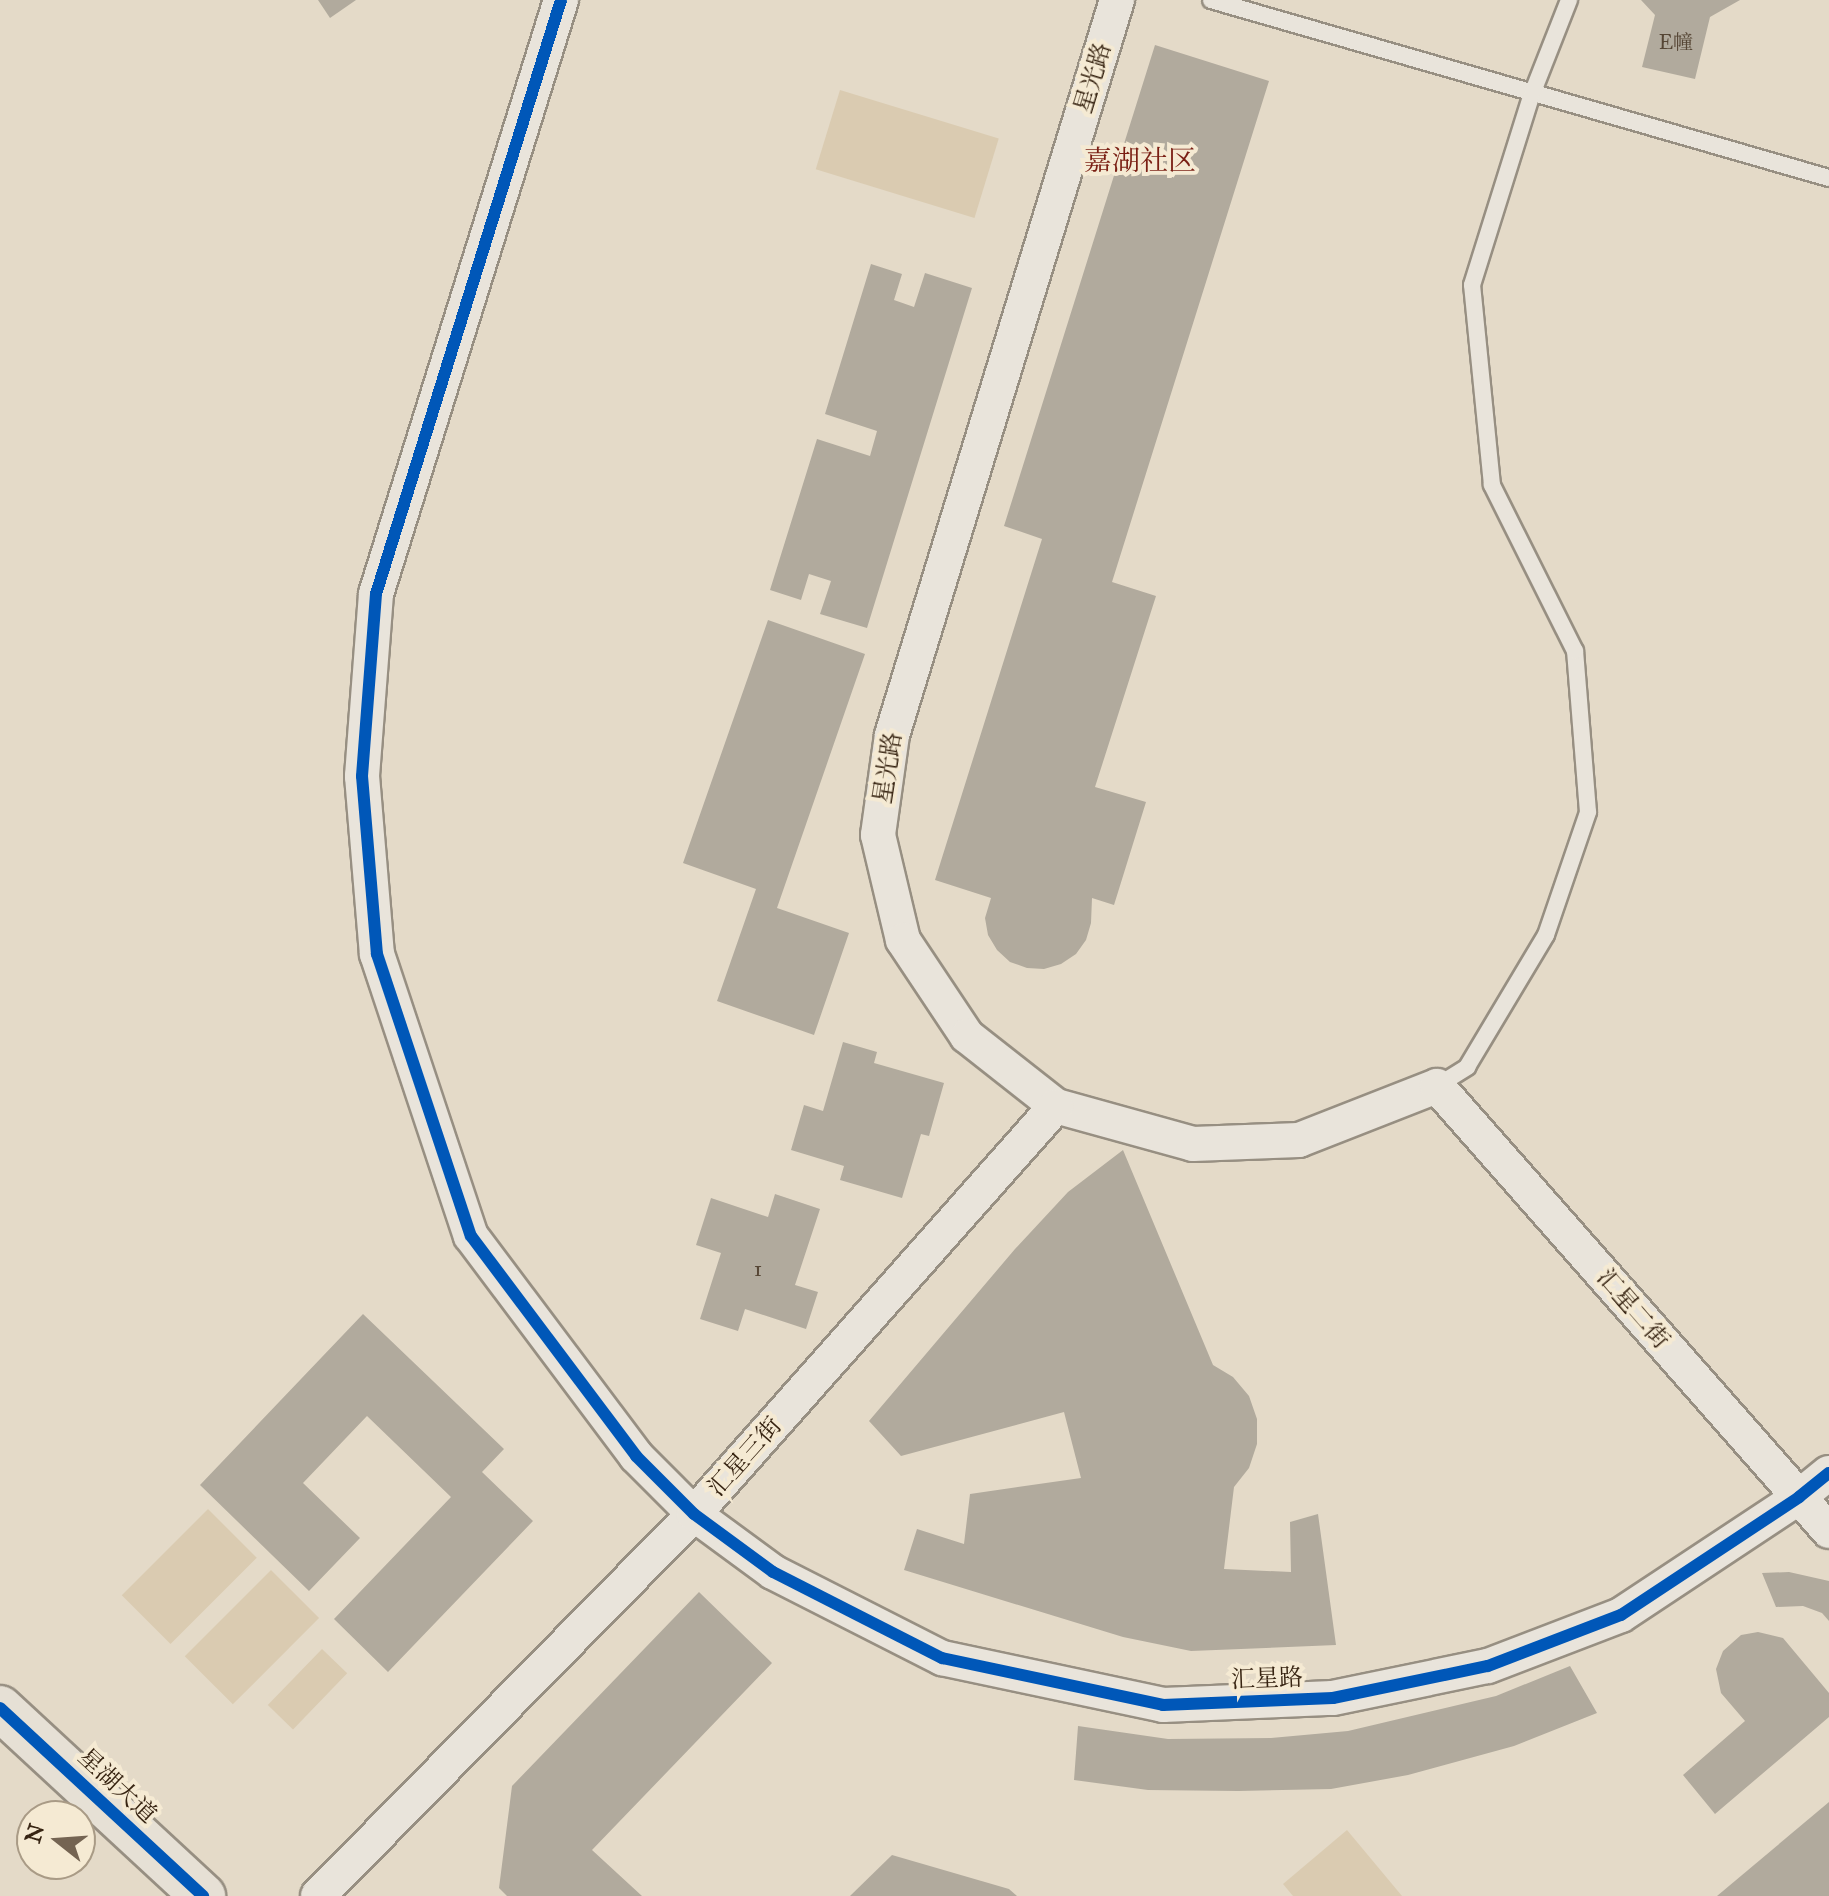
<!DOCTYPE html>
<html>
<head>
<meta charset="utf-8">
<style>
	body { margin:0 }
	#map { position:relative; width:1829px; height:1896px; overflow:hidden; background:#e4dac8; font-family:"IM FELL Great Primer","Noto Serif SC",serif }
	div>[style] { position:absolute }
	.green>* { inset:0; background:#dacbb1; transform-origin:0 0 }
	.building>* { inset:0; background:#b1aa9d }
	.roads { filter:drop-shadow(2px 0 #978f82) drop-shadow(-2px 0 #978f82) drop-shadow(0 2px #978f82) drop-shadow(0 -2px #978f82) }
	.lane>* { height:16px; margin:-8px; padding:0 8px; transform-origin:8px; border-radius:8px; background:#e9e4db }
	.street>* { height:34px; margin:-17px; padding:0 17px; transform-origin:17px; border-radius:17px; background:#e9e4db }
	.primary>* { height:44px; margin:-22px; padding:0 22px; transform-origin:22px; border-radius:22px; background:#e6e0d5 }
	.cycleway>* { height:12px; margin:-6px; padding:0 6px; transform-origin:6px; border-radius:6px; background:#0057b8 }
	span { translate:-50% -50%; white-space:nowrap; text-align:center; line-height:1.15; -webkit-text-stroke:8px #f5ead3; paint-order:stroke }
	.number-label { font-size:20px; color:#564635 }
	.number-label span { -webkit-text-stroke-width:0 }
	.street-label { font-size:24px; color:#372412 }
	.quarter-label { font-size:28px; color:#7a1f14 }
	.north { position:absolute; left:16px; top:1800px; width:80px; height:80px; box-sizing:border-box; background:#f5ead3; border:2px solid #a99b86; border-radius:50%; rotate:287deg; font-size:22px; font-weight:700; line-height:32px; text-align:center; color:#372412 }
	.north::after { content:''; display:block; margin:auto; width:28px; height:36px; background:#746452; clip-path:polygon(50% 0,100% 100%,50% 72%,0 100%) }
</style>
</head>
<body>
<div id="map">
	<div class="green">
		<div style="left:840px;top:90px;width:166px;height:83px;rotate:17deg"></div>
		<div style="left:208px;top:1509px;width:69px;height:122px;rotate:45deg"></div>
		<div style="left:271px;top:1570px;width:68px;height:122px;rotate:45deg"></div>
		<div style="left:322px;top:1649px;width:35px;height:78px;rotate:44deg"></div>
		<div style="clip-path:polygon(1347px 1830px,1402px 1896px,1293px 1896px,1283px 1884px)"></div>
	</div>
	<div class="building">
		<div style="clip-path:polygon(318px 0,356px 0,330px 18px)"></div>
		<div style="clip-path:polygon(1641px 0,1740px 0,1710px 17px,1695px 79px,1642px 67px,1655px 15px)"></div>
		<div style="clip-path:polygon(1155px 45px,1269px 81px,1112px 582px,1156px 596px,1095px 787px,1146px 802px,1114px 905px,1092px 898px,1091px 923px,1086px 940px,1076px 954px,1061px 964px,1044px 969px,1027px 968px,1010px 962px,997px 950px,988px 935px,985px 918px,991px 898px,935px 880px,1042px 539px,1004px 526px)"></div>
		<div style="clip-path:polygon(871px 264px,902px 274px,894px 300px,914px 307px,925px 273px,972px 288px,867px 628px,820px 614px,831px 581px,809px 574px,801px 600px,770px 590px,817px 439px,870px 456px,877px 431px,825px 414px)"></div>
		<div style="clip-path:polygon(768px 620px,865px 654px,777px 908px,849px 933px,814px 1035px,717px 1001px,756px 889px,683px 863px)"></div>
		<div style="clip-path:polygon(843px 1042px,877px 1052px,874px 1063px,944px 1083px,929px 1136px,921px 1134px,902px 1198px,840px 1180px,844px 1166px,791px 1150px,804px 1105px,823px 1111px)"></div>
		<div style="clip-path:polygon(1123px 1150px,1213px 1365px,1233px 1377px,1249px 1396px,1257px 1419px,1257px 1444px,1249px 1468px,1234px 1487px,1224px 1569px,1291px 1572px,1290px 1522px,1318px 1514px,1336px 1645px,1191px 1651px,1123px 1637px,904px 1570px,917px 1529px,964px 1544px,970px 1494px,1081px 1478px,1064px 1412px,901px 1456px,869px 1421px,1015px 1249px,1068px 1192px)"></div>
		<div style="clip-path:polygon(775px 1194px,820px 1209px,795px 1285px,818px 1292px,806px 1329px,745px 1309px,738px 1331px,700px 1319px,721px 1253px,696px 1245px,711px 1198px,768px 1217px)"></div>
		<div style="clip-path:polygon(363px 1314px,504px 1449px,482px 1472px,533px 1521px,388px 1672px,334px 1619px,451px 1497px,367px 1416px,303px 1483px,360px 1538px,309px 1591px,200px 1485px)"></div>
		<div style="clip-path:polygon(1789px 1572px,1829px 1581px,1829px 1621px,1822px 1613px,1803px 1606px,1776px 1607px,1762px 1573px)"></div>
		<div style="clip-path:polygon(699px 1592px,772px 1663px,592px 1850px,642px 1896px,507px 1896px,499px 1888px,512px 1786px)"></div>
		<div style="clip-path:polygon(1758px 1632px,1783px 1638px,1829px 1693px,1829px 1717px,1715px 1814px,1683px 1775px,1745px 1721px,1721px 1693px,1716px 1669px,1723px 1651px,1741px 1635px)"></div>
		<div style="clip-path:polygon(1570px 1666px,1597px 1713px,1514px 1746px,1408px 1775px,1331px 1789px,1238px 1791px,1148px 1790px,1074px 1780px,1078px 1726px,1168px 1739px,1271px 1738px,1348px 1731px,1496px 1696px)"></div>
		<div style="clip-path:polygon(1829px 1802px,1829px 1896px,1717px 1896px)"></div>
		<div style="clip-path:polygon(892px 1855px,1009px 1889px,1017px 1896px,850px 1896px)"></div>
	</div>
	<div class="roads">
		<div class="lane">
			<div style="left:1211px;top:0;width:643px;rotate:16.07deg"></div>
			<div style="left:1437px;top:1086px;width:36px;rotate:-32deg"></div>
			<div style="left:1467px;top:1067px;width:154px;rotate:-59.1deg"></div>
			<div style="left:1546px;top:935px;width:130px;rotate:-71.1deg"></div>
			<div style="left:1588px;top:812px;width:162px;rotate:-94.6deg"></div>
			<div style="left:1575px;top:651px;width:186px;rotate:-116.6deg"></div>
			<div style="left:1492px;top:485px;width:201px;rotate:-95.7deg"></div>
			<div style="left:1472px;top:285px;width:200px;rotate:-72.6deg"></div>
			<div style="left:1532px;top:94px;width:101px;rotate:-68.5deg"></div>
		</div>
		<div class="street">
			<div style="left:561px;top:0;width:622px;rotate:107.3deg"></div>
			<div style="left:376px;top:594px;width:183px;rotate:94.4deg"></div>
			<div style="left:362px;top:776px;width:179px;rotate:85.2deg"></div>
			<div style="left:377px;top:954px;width:297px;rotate:71.6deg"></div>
			<div style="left:471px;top:1236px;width:275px;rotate:53.1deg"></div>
			<div style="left:636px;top:1456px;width:82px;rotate:45deg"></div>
			<div style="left:694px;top:1514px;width:98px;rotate:36.3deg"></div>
			<div style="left:773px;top:1572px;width:190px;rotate:27deg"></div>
			<div style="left:942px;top:1658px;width:226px;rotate:12deg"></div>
			<div style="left:1163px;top:1705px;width:170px;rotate:-2.4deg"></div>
			<div style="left:1333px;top:1698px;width:158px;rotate:-11.7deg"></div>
			<div style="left:1488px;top:1666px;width:142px;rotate:-21deg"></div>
			<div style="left:1621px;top:1615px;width:214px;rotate:-33.5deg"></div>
			<div style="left:1799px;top:1497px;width:38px;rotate:-39deg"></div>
			<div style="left:1117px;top:0;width:769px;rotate:107.02deg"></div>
			<div style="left:892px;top:735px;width:101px;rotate:98deg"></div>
			<div style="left:878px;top:835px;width:108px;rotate:76.6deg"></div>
			<div style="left:903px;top:940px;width:115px;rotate:56.3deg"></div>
			<div style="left:967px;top:1036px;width:113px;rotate:38.2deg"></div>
			<div style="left:1056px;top:1106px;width:142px;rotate:15.5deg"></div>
			<div style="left:1193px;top:1144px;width:106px;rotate:-2.2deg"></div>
			<div style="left:1299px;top:1140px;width:148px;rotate:-21.4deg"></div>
			<div style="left:1437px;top:1086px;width:593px;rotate:48.62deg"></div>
			<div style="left:318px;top:1896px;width:536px;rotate:-45.45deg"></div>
			<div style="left:694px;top:1514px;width:545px;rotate:-48.42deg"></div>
		</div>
		<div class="primary">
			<div style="left:0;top:1708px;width:277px;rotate:42.8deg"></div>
		</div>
	</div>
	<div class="cycleway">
		<div style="left:561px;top:0;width:622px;rotate:107.3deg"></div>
		<div style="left:376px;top:594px;width:183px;rotate:94.4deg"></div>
		<div style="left:362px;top:776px;width:179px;rotate:85.2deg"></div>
		<div style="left:377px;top:954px;width:297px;rotate:71.6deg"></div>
		<div style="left:471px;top:1236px;width:275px;rotate:53.1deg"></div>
		<div style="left:636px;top:1456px;width:82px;rotate:45deg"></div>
		<div style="left:694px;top:1514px;width:98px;rotate:36.3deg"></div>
		<div style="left:773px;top:1572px;width:190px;rotate:27deg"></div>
		<div style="left:942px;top:1658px;width:226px;rotate:12deg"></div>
		<div style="left:1163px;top:1705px;width:170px;rotate:-2.4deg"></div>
		<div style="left:1333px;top:1698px;width:158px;rotate:-11.7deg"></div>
		<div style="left:1488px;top:1666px;width:142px;rotate:-21deg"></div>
		<div style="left:1621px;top:1615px;width:214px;rotate:-33.5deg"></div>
		<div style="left:1799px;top:1497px;width:38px;rotate:-39deg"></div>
		<div style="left:0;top:1708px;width:277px;rotate:42.8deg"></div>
	</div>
	<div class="number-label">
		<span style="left:1676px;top:42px">E幢</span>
		<span style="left:758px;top:1269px">1</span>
	</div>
	<div class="street-label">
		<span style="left:1093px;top:78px;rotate:-73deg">星光路</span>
		<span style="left:888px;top:768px;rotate:-81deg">星光路</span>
		<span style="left:1633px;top:1309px;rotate:49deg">汇星二街</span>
		<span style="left:745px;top:1457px;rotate:-48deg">汇星三街</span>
		<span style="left:1267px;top:1679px;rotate:-2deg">汇星路</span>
		<span style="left:117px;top:1786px;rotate:43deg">星湖大道</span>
	</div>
	<div class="quarter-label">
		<span style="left:1140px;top:161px">嘉湖社区</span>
	</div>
	<div class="north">N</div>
</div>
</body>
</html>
